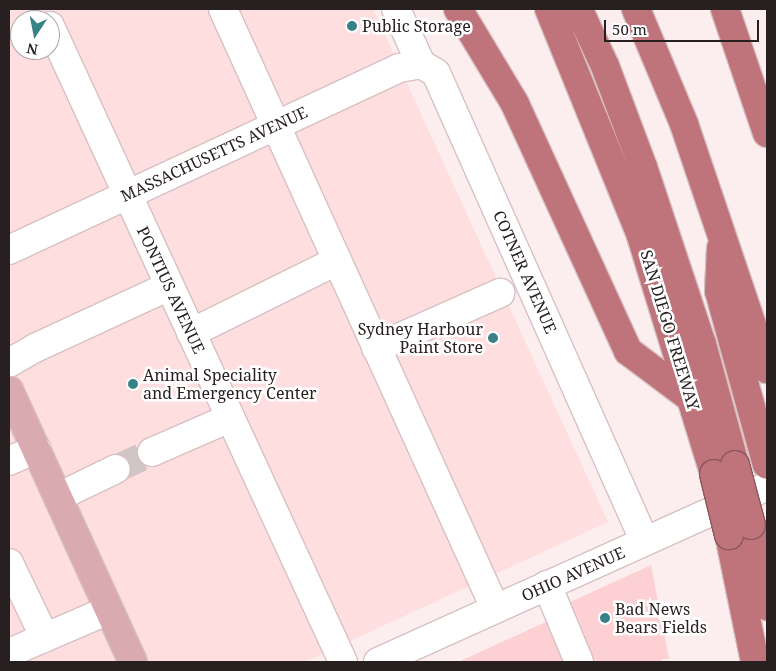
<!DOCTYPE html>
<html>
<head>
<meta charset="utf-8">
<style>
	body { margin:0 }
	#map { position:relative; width:776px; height:671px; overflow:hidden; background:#fceeef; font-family:"Noto Serif",serif }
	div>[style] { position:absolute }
	.built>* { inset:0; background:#ffdee0 }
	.green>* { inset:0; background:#fdd1d4 }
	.minor-tunnel>* { height:28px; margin-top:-14px; transform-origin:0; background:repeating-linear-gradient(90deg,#d2c5c6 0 28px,transparent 0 42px) }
	.roads { filter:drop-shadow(1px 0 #d7c0c1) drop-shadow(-1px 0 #d7c0c1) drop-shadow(0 1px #d7c0c1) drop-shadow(0 -1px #d7c0c1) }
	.minor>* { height:28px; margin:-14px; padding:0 14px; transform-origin:14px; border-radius:14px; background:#fff }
	.major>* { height:28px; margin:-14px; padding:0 14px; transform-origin:14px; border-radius:14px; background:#d9abb0 }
	.highway>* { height:28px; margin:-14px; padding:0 14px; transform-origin:14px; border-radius:14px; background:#bf737b }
	.bridges { filter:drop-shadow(1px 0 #8a565b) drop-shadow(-1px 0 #8a565b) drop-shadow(0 1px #8a565b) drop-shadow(0 -1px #8a565b) }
	.highway-bridge>* { height:28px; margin:-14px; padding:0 14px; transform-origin:14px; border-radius:14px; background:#bf737b }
	.dots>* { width:14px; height:14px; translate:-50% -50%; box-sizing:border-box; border:2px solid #fff; border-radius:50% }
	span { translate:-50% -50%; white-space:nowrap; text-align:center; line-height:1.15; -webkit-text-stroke:5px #fff; paint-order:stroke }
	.poi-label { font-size:16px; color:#282020 }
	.left { translate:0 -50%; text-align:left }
	.right { translate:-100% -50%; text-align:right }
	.street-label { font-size:16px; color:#282020 }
	.frame { position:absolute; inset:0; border:10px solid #282020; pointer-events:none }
	.north { position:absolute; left:10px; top:10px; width:50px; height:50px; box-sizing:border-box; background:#fff; border:1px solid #a9a6a6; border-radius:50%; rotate:191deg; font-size:14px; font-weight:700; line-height:20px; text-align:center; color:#282020 }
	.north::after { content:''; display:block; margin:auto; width:18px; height:22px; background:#388186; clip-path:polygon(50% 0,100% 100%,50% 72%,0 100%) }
	.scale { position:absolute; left:604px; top:20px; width:155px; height:22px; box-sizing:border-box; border:2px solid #282020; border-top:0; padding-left:6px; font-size:15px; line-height:18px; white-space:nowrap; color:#282020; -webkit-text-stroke:4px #fff; paint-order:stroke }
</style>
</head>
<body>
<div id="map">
	<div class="built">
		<div style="clip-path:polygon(evenodd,9px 9px,373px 9px,608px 522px,305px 662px,9px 662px,9px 9px,20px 20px,50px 20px,50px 50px,20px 50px,20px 20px)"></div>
	</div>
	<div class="green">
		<div style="clip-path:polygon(651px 565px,669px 659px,662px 659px,662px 662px,458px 662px,572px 610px,568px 603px)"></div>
	</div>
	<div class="minor-tunnel">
		<div style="left:116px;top:469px;width:40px;rotate:-25deg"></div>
	</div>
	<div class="roads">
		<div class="minor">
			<div style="left:223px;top:9px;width:658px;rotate:65.58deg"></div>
			<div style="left:396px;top:9px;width:60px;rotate:65.6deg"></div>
			<div style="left:421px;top:64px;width:17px;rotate:31deg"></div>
			<div style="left:436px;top:73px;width:513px;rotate:65.98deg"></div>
			<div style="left:50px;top:26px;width:700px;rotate:65.26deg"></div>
			<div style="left:9px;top:250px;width:430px;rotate:-25deg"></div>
			<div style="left:399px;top:68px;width:22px;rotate:-10deg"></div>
			<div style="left:191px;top:333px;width:163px;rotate:-26.3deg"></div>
			<div style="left:376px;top:348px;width:136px;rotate:-23.9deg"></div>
			<div style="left:9px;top:363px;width:30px;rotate:-30deg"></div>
			<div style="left:35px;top:348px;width:148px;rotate:-24.8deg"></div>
			<div style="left:152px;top:452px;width:85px;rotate:-23.6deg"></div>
			<div style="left:9px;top:461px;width:30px;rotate:-24deg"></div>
			<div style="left:58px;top:497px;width:64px;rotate:-25.8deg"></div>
			<div style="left:9px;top:563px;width:83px;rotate:64.4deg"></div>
			<div style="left:547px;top:585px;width:83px;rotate:67.4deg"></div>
			<div style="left:9px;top:653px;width:109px;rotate:-23.3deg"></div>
			<div style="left:378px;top:662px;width:427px;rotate:-24.3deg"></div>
		</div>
		<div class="major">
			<div style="left:9px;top:390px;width:299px;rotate:65.5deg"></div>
		</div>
		<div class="highway">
			<div style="left:458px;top:9px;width:111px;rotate:59deg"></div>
			<div style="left:515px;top:104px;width:272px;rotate:65.4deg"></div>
			<div style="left:628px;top:351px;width:80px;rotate:36.9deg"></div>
			<div style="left:549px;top:9px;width:245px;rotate:67.9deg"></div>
			<div style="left:641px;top:236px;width:249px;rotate:72.9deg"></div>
			<div style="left:558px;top:9px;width:27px;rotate:22deg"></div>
			<div style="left:583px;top:19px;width:52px;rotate:64.9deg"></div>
			<div style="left:605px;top:66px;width:108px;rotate:69.4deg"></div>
			<div style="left:643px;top:167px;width:187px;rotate:71.6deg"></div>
			<div style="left:702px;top:344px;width:125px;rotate:74.7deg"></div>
			<div style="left:636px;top:9px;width:125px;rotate:67.3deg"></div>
			<div style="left:684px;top:124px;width:259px;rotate:71.3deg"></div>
			<div style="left:725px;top:9px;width:131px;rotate:71.3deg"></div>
			<div style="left:721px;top:248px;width:43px;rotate:92.7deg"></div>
			<div style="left:719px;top:291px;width:180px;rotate:74.6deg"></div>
			<div style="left:751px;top:525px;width:83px;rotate:78.8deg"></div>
			<div style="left:729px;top:535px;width:130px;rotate:78.4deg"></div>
		</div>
	</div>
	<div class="bridges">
		<div class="highway-bridge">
			<div style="left:735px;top:465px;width:62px;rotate:75.1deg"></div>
			<div style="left:714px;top:474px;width:63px;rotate:76.2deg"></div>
		</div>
	</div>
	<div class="dots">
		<div style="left:352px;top:26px;background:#388186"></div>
		<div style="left:493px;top:338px;background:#388186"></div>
		<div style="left:133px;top:384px;background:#388186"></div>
		<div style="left:605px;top:618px;background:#388186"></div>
	</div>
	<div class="poi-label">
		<span class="left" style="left:362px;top:26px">Public Storage</span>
		<span class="right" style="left:483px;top:338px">Sydney Harbour<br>Paint Store</span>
		<span class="left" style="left:143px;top:384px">Animal Speciality<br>and Emergency Center</span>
		<span class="left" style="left:615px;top:618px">Bad News<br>Bears Fields</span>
	</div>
	<div class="street-label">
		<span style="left:214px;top:154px;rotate:-25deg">MASSACHUSETTS AVENUE</span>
		<span style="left:525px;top:272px;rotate:66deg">COTNER AVENUE</span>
		<span style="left:171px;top:290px;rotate:65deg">PONTIUS AVENUE</span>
		<span style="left:670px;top:330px;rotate:73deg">SAN DIEGO FREEWAY</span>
		<span style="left:573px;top:574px;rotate:-24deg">OHIO AVENUE</span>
	</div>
	<div class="frame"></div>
	<div class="north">N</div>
	<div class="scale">50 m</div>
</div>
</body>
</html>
